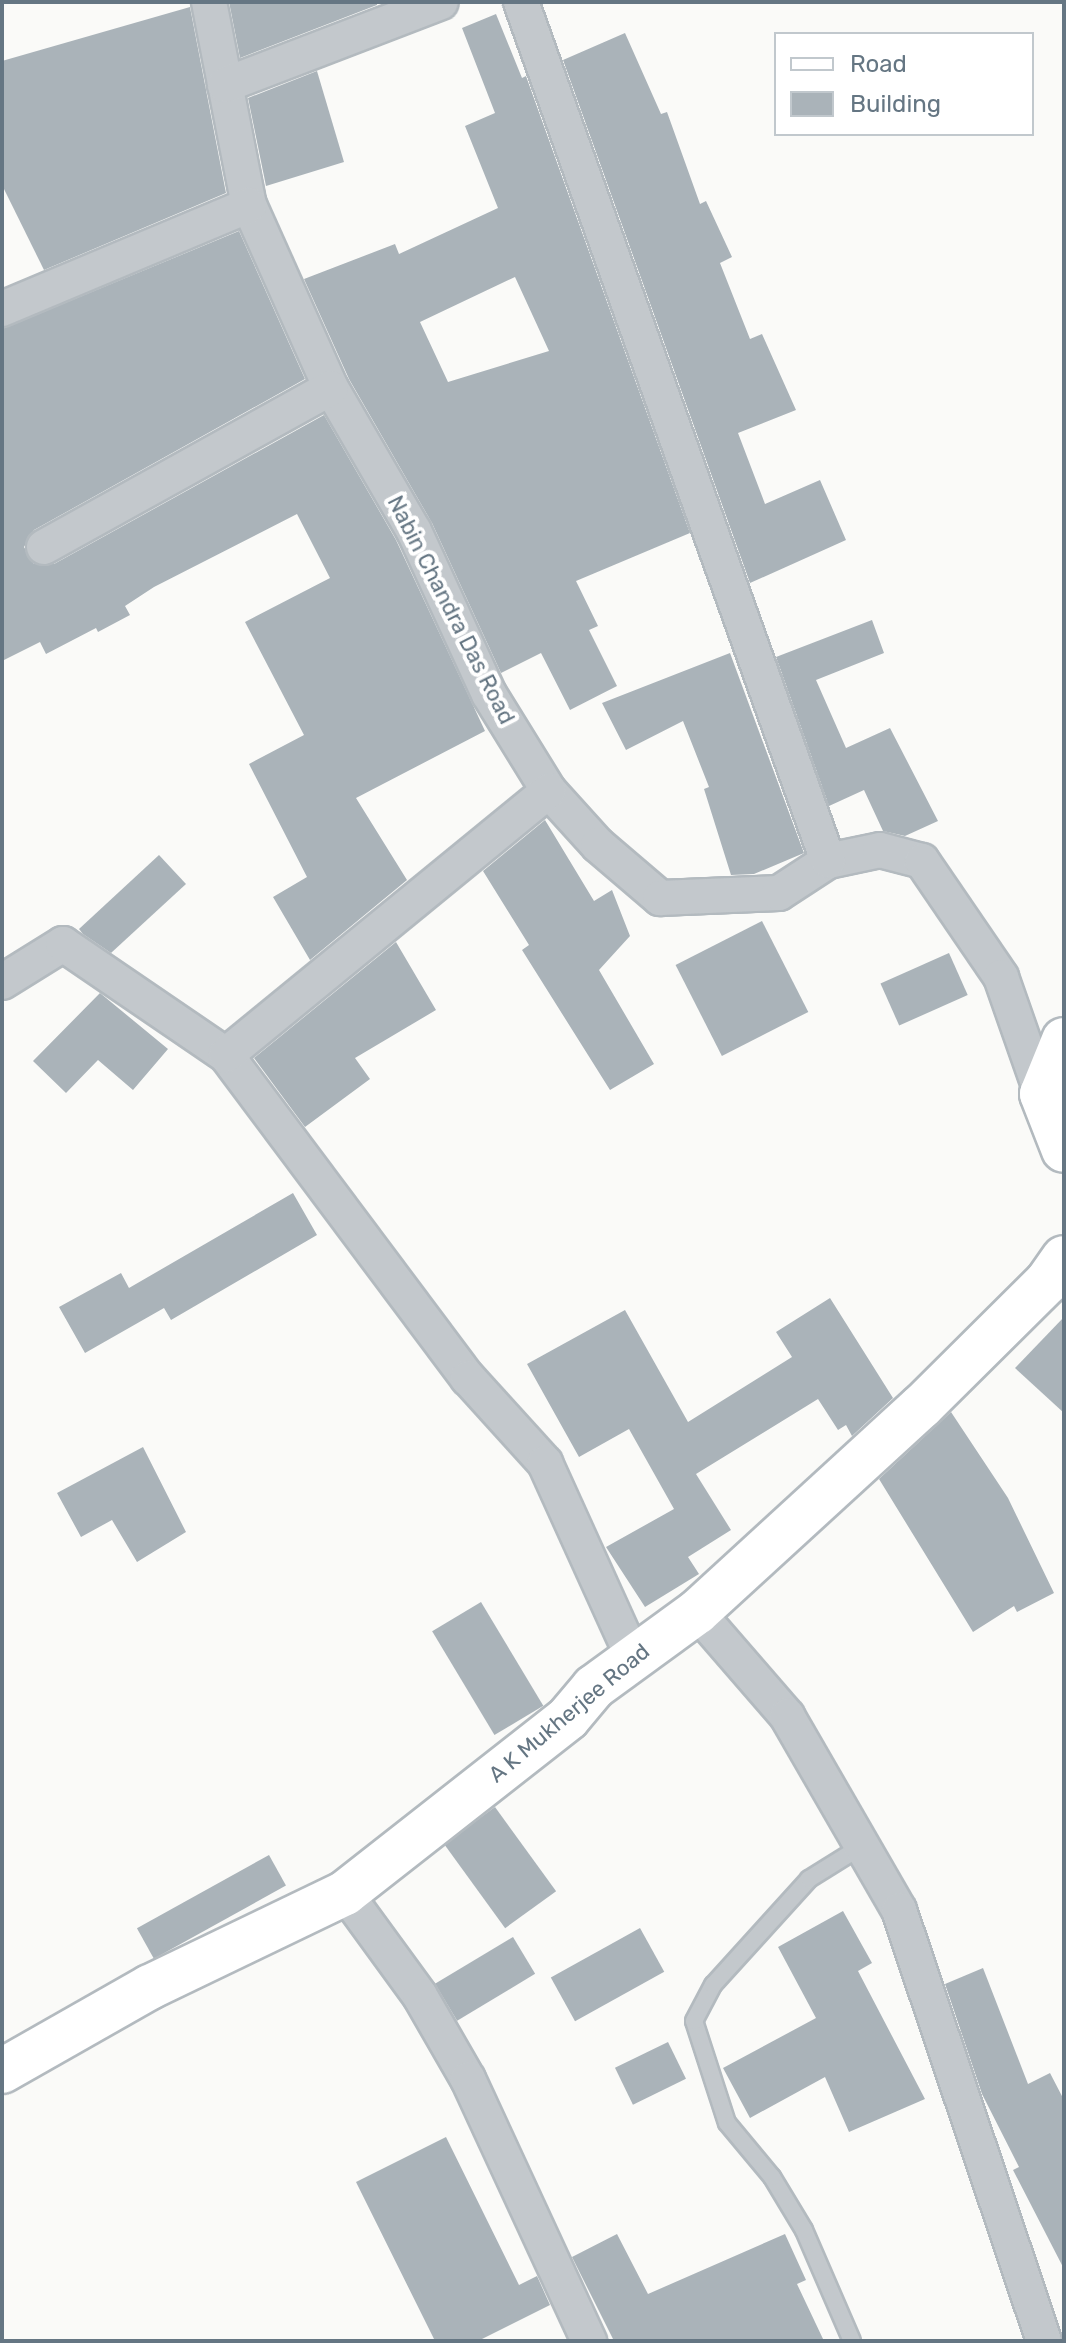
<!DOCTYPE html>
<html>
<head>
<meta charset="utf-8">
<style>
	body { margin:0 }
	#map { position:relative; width:1066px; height:2343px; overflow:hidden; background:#fafaf8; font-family:Rubik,sans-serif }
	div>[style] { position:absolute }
	.building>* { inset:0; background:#aab3b9; transform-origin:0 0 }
	.roads { filter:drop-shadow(2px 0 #b3babf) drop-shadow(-2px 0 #b3babf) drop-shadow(0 2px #b3babf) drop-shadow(0 -2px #b3babf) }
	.lane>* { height:16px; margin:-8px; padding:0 8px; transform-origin:8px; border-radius:8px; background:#c3c8cc }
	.street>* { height:34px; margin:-17px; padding:0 17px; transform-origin:17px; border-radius:17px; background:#c3c8cc }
	.secondary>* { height:44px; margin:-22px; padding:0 22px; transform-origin:22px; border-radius:22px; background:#fff }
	span { translate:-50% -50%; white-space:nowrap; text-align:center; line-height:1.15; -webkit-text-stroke:8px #fff; paint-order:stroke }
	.street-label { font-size:22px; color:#657683 }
	.frame { position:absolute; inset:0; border:4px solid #657683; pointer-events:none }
	.legend { position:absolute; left:774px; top:32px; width:260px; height:104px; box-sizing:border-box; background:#fff; border:2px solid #c1c8cd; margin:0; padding:10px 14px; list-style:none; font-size:24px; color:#657683 }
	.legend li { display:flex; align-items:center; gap:16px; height:40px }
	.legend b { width:40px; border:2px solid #c1c8cd }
</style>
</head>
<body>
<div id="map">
	<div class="building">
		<div style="clip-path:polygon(229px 2px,377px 2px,377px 5px,240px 58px)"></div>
		<div style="clip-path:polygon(190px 7px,226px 193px,44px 270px,2px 185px,2px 61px)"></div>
		<div style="clip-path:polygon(evenodd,496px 14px,522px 78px,526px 76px,690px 533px,576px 581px,598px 626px,589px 630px,617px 686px,570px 710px,541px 653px,501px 673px,432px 523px,349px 379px,304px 279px,395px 244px,399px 254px,498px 208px,465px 126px,495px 113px,462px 28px,496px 14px,515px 277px,549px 351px,448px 382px,420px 322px,515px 277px)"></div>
		<div style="clip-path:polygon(625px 33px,661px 114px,667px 112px,700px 204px,706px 201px,732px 257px,720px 263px,750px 339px,762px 334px,796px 410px,738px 433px,765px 504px,820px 480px,846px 540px,750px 583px,563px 60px)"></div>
		<div style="clip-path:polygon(317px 71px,344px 162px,266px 186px,248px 98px)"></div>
		<div style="clip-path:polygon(239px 231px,305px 379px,34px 530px,24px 547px,34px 564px,54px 564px,324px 415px,396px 540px,485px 731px,356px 798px,407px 880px,310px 960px,273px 897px,307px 877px,249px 764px,304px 735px,245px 622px,330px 578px,297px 514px,154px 587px,125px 606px,130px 615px,98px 632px,96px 628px,46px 654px,40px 642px,2px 661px,2px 329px)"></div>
		<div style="clip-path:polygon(872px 620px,884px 653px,816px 680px,846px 748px,890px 728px,938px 821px,905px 836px,883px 831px,864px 790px,829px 806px,776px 657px)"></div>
		<div style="clip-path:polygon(730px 653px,804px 853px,754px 874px,731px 875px,704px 789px,709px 787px,683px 721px,626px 750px,602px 703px)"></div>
		<div style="clip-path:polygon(545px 820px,594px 901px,612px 890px,630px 936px,599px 970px,654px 1064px,610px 1090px,522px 950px,529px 945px,483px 871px)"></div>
		<div style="clip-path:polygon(159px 855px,186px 884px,111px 953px,83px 934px,79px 929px)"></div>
		<div style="left:762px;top:921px;width:102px;height:97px;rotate:63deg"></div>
		<div style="clip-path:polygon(396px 942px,436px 1010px,355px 1058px,370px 1079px,305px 1127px,254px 1058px)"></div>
		<div style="left:949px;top:953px;width:46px;height:75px;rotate:66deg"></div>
		<div style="clip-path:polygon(100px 993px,168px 1049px,133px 1090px,98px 1060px,66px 1093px,33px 1061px)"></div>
		<div style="clip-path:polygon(293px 1193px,317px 1235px,171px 1320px,164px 1308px,85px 1353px,59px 1307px,121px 1273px,129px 1288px)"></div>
		<div style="clip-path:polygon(830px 1298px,893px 1398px,852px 1436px,846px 1425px,838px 1430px,818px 1399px,696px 1474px,731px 1530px,688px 1557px,699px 1574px,645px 1607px,606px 1547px,674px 1509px,629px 1429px,579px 1457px,527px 1364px,625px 1310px,688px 1422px,792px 1357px,776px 1332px)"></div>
		<div style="clip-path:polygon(1064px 1317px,1064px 1413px,1015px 1368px)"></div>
		<div style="clip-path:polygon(951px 1412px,1008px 1498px,1054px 1593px,1017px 1612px,1014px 1606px,973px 1632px,879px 1479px)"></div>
		<div style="clip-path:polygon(143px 1447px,186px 1532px,137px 1562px,112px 1520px,81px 1537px,57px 1493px)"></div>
		<div style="left:481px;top:1602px;width:121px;height:57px;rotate:59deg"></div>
		<div style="left:495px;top:1807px;width:104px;height:63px;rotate:54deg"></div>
		<div style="left:269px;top:1855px;width:35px;height:151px;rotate:61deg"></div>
		<div style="clip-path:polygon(843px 1911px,872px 1963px,858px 1971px,925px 2099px,849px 2132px,825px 2077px,750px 2118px,723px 2068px,816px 2018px,778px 1947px)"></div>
		<div style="left:640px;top:1928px;width:50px;height:102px;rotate:61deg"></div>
		<div style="left:513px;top:1937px;width:43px;height:91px;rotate:59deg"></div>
		<div style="clip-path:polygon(983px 1968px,1028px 2084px,1050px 2073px,1064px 2100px,1064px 2269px,1013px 2170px,1019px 2167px,982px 2094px,945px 1984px)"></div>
		<div style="left:668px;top:2042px;width:41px;height:59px;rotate:64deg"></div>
		<div style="clip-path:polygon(446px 2137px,519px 2285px,537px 2276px,550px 2305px,478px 2341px,435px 2341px,356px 2182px)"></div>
		<div style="clip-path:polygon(617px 2234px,648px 2294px,785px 2234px,806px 2280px,797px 2284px,824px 2341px,614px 2341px,572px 2257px)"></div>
	</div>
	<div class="roads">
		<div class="lane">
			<div style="left:852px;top:2341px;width:121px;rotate:-113.4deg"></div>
			<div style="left:804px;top:2230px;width:62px;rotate:-121.1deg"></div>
			<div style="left:772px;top:2177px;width:70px;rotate:-129.8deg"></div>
			<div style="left:727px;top:2123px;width:107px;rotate:-107.9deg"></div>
			<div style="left:694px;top:2021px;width:41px;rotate:-62.2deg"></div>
			<div style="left:713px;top:1985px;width:143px;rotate:-47.8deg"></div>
			<div style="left:809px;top:1879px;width:62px;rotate:-31.9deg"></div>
		</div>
		<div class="street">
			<div style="left:209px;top:2px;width:207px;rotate:78.9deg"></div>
			<div style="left:249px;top:205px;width:201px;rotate:65.9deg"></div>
			<div style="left:331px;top:388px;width:165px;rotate:59.9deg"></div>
			<div style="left:414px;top:531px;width:179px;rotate:65.3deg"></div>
			<div style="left:489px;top:694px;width:114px;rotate:58.3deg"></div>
			<div style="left:549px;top:791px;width:73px;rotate:47.8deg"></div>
			<div style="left:598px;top:845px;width:82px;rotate:40.5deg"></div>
			<div style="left:660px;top:898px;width:119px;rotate:-2.4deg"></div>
			<div style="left:779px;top:893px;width:59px;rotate:-33.1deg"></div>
			<div style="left:828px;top:861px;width:53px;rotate:-11.9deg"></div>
			<div style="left:880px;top:850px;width:43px;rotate:14.7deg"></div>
			<div style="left:922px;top:861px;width:140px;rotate:55.7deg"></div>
			<div style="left:1001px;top:977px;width:124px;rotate:70.7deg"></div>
			<div style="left:521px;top:2px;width:912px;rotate:70.33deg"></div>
			<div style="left:225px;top:85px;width:231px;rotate:-21deg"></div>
			<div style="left:2px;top:309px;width:268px;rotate:-22.8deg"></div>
			<div style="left:44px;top:547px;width:328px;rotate:-29deg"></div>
			<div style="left:2px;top:982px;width:72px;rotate:-31.9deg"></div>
			<div style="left:63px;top:944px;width:197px;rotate:34.3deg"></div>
			<div style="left:226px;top:1055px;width:404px;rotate:53.2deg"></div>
			<div style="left:468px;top:1378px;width:115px;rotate:47.8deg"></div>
			<div style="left:545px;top:1463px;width:213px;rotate:65.6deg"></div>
			<div style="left:226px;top:1055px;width:417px;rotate:-39.3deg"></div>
			<div style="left:697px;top:1612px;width:138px;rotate:49.1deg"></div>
			<div style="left:787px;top:1716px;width:224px;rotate:60deg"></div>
			<div style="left:899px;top:1910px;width:453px;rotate:71.4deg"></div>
			<div style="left:345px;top:1893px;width:127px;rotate:53.9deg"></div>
			<div style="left:420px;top:1996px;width:96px;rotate:60deg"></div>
			<div style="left:468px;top:2079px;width:289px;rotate:65.2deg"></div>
		</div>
		<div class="secondary">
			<div style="left:1064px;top:1040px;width:58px;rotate:112.2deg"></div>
			<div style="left:1042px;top:1094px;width:60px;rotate:68.6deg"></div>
			<div style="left:2px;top:2071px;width:170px;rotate:-29.6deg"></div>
			<div style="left:150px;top:1987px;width:216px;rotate:-25.7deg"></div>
			<div style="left:345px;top:1893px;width:283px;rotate:-38.1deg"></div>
			<div style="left:568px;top:1718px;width:40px;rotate:-50deg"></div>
			<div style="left:594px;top:1687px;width:127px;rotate:-36.1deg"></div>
			<div style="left:697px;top:1612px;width:304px;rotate:-42.5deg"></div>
			<div style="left:921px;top:1407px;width:177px;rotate:-44.8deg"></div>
			<div style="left:1047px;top:1282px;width:29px;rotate:-55deg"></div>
		</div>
	</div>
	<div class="street-label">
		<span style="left:451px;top:610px;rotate:63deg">Nabin Chandra Das Road</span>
		<span style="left:569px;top:1713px;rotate:-40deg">A K Mukherjee Road</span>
	</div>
	<div class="frame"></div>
	<ul class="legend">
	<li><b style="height:10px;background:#fff"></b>Road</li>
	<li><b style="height:22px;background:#aab3b9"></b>Building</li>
	</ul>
</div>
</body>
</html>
